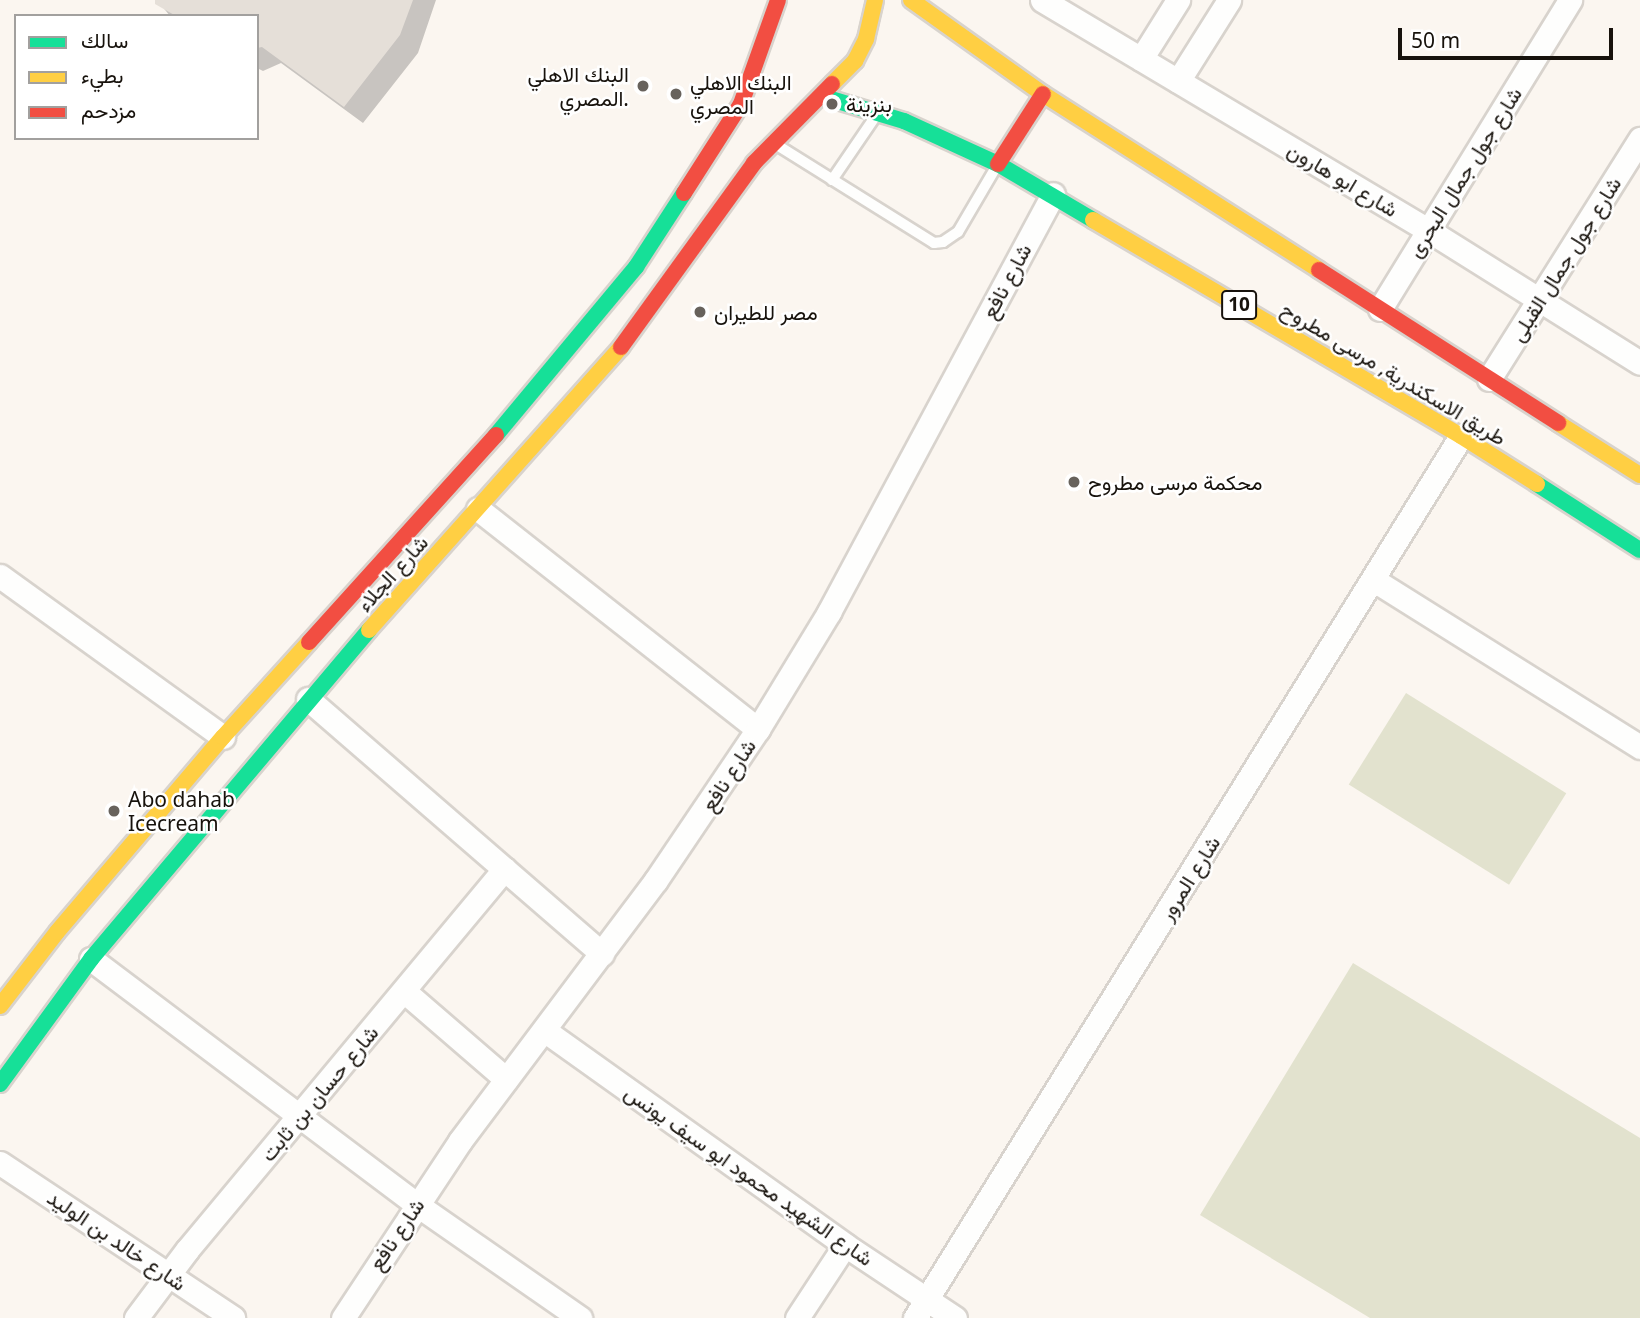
<!DOCTYPE html>
<html>
<head>
<meta charset="utf-8">
<style>
	body { margin:0 }
	#map { position:relative; width:1640px; height:1318px; overflow:hidden; background:#fbf6f0; font-family:"Noto Sans",Vazirmatn,sans-serif }
	div>[style] { position:absolute }
	.green>* { inset:0; background:#e2e2ce; transform-origin:0 0 }
	.shadow>* { inset:0; background:#0003 }
	.building>* { inset:0; background:#e5dfd8 }
	.roads { filter:drop-shadow(2px 0 #d8d3cd) drop-shadow(-2px 0 #d8d3cd) drop-shadow(0 2px #d8d3cd) drop-shadow(0 -2px #d8d3cd) }
	.lane>* { height:10px; margin:-5px; padding:0 5px; transform-origin:5px; border-radius:5px; background:#fefefd }
	.street>* { height:23px; margin:-11.5px; padding:0 11.5px; transform-origin:11.5px; border-radius:11.5px; background:#fefefd }
	.fast>* { height:16px; margin:-8px; padding:0 8px; transform-origin:8px; border-radius:8px; background:#16e098 }
	.slow>* { height:16px; margin:-8px; padding:0 8px; transform-origin:8px; border-radius:8px; background:#ffcf43 }
	.jam>* { height:16px; margin:-8px; padding:0 8px; transform-origin:8px; border-radius:8px; background:#f24e42 }
	.dots>* { width:19px; height:19px; translate:-50% -50%; box-sizing:border-box; border:4px solid #fff; border-radius:50% }
	span { translate:-50% -50%; white-space:nowrap; text-align:center; line-height:1.15; -webkit-text-stroke:5px #fff; paint-order:stroke }
	.shield-label span { padding:2px 5px; background:#fff; border:2px solid; border-radius:5px; -webkit-text-stroke-width:0 }
	.shield-label { font-size:19px; color:#17120c; font-weight:700 }
	.poi-label { font-size:21px; color:#17120c }
	.right { translate:-100% -50%; text-align:right }
	.left { translate:0 -50%; text-align:left }
	.street-label { font-size:21px; color:#17120c }
	.legend { position:absolute; left:14px; top:14px; width:245px; height:126px; box-sizing:border-box; background:#fff; border:2px solid #a2a09e; margin:0; padding:9px 12px; list-style:none; font-size:21px; color:#17120c }
	.legend li { display:flex; align-items:center; gap:14px; height:35px }
	.legend b { width:35px; border:2px solid #a2a09e }
	.scale { position:absolute; left:1398px; top:28px; width:215px; height:32px; box-sizing:border-box; border:4px solid #17120c; border-top:0; padding-left:9px; font-size:21px; line-height:24px; white-space:nowrap; color:#17120c; -webkit-text-stroke:5px #fff; paint-order:stroke }
</style>
</head>
<body>
<div id="map">
	<div class="green">
		<div style="left:1406px;top:693px;width:189px;height:108px;rotate:32deg"></div>
		<div style="clip-path:polygon(1353px 963px,1640px 1138px,1640px 1318px,1370px 1318px,1200px 1215px)"></div>
	</div>
	<div class="shadow">
		<div style="clip-path:polygon(157px 0,436px 0,418px 53px,363px 123px,281px 63px,263px 71px,257px 68px,257px 16px,170px 16px)"></div>
	</div>
	<div class="building">
		<div style="clip-path:polygon(155px 0,413px 0,400px 35px,344px 107px,262px 47px,257px 48px,257px 16px,176px 16px,155px 4px)"></div>
	</div>
	<div class="roads">
		<div class="lane">
			<div style="left:777px;top:145px;width:185px;rotate:32deg"></div>
			<div style="left:934px;top:243px;width:9px;rotate:-6deg"></div>
			<div style="left:943px;top:242px;width:18px;rotate:-34deg"></div>
			<div style="left:958px;top:232px;width:73px;rotate:-59.6deg"></div>
			<div style="left:832px;top:180px;width:76px;rotate:-55.7deg"></div>
		</div>
		<div class="street">
			<div style="left:1042px;top:0;width:449px;rotate:30.8deg"></div>
			<div style="left:1428px;top:230px;width:250px;rotate:32.1deg"></div>
			<div style="left:1141px;top:59px;width:70px;rotate:-57.9deg"></div>
			<div style="left:1178px;top:81px;width:96px;rotate:-57.8deg"></div>
			<div style="left:1380px;top:309px;width:363px;rotate:-58.4deg"></div>
			<div style="left:1489px;top:379px;width:284px;rotate:-57.8deg"></div>
			<div style="left:478px;top:509px;width:356px;rotate:38.2deg"></div>
			<div style="left:0;top:576px;width:275px;rotate:35.8deg"></div>
			<div style="left:1374px;top:580px;width:314px;rotate:32.1deg"></div>
			<div style="left:308px;top:699px;width:389px;rotate:40.9deg"></div>
			<div style="left:91px;top:959px;width:407px;rotate:37deg"></div>
			<div style="left:416px;top:1204px;width:200px;rotate:34.8deg"></div>
			<div style="left:404px;top:991px;width:135px;rotate:40.8deg"></div>
			<div style="left:544px;top:1030px;width:370px;rotate:35.5deg"></div>
			<div style="left:845px;top:1245px;width:132px;rotate:33.6deg"></div>
			<div style="left:0;top:1163px;width:280px;rotate:33.6deg"></div>
			<div style="left:136px;top:1318px;width:85px;rotate:-53.1deg"></div>
			<div style="left:187px;top:1250px;width:496px;rotate:-50.2deg"></div>
			<div style="left:343px;top:1318px;width:212px;rotate:-56.5deg"></div>
			<div style="left:460px;top:1141px;width:326px;rotate:-53.1deg"></div>
			<div style="left:656px;top:880px;width:182px;rotate:-56deg"></div>
			<div style="left:758px;top:729px;width:137px;rotate:-58.7deg"></div>
			<div style="left:829px;top:612px;width:474px;rotate:-61.8deg"></div>
			<div style="left:797px;top:1318px;width:87px;rotate:-56.7deg"></div>
			<div style="left:915px;top:1318px;width:1037px;rotate:-58.24deg"></div>
		</div>
		<div class="fast">
			<div style="left:821px;top:96px;width:87px;rotate:16.8deg"></div>
			<div style="left:904px;top:121px;width:103px;rotate:24.6deg"></div>
			<div style="left:998px;top:164px;width:110px;rotate:30.5deg"></div>
			<div style="left:496px;top:435px;width:219px;rotate:-50.2deg"></div>
			<div style="left:636px;top:267px;width:88px;rotate:-57deg"></div>
			<div style="left:1537px;top:484px;width:122px;rotate:32.7deg"></div>
			<div style="left:0;top:1084px;width:155px;rotate:-53.9deg"></div>
			<div style="left:91px;top:959px;width:431px;rotate:-49.8deg"></div>
		</div>
		<div class="slow">
			<div style="left:911px;top:0;width:162px;rotate:35.5deg"></div>
			<div style="left:1043px;top:94px;width:327px;rotate:32.5deg"></div>
			<div style="left:832px;top:84px;width:33px;rotate:-45deg"></div>
			<div style="left:855px;top:61px;width:25px;rotate:-63deg"></div>
			<div style="left:866px;top:39px;width:40px;rotate:-77deg"></div>
			<div style="left:1093px;top:220px;width:427px;rotate:30.4deg"></div>
			<div style="left:1461px;top:436px;width:90px;rotate:32.3deg"></div>
			<div style="left:1558px;top:423px;width:97px;rotate:32.4deg"></div>
			<div style="left:369px;top:630px;width:379px;rotate:-48.3deg"></div>
			<div style="left:0;top:1006px;width:93px;rotate:-52.4deg"></div>
			<div style="left:57px;top:932px;width:256px;rotate:-49.6deg"></div>
			<div style="left:223px;top:737px;width:128px;rotate:-47.8deg"></div>
		</div>
		<div class="jam">
			<div style="left:998px;top:164px;width:83px;rotate:-57.3deg"></div>
			<div style="left:684px;top:193px;width:106px;rotate:-57.4deg"></div>
			<div style="left:741px;top:104px;width:110px;rotate:-70.4deg"></div>
			<div style="left:1319px;top:270px;width:284px;rotate:32.6deg"></div>
			<div style="left:621px;top:347px;width:227px;rotate:-54.1deg"></div>
			<div style="left:754px;top:163px;width:111px;rotate:-45.4deg"></div>
			<div style="left:309px;top:642px;width:279px;rotate:-47.9deg"></div>
		</div>
	</div>
	<div class="dots">
		<div style="left:643px;top:86px;background:#67625c"></div>
		<div style="left:676px;top:94px;background:#67625c"></div>
		<div style="left:832px;top:104px;background:#67625c"></div>
		<div style="left:700px;top:312px;background:#67625c"></div>
		<div style="left:1074px;top:482px;background:#67625c"></div>
		<div style="left:114px;top:811px;background:#67625c"></div>
	</div>
	<div class="shield-label">
		<span style="left:1239px;top:305px">10</span>
	</div>
	<div class="poi-label">
		<span class="right" style="left:629px;top:86px">البنك الاهلي<br>المصري.</span>
		<span class="left" style="left:690px;top:94px">البنك الاهلي<br>المصري</span>
		<span class="left" style="left:846px;top:104px">بنزينة</span>
		<span class="left" style="left:714px;top:312px">مصر للطيران</span>
		<span class="left" style="left:1088px;top:482px">محكمة مرسى مطروح</span>
		<span class="left" style="left:128px;top:811px">Abo dahab<br>Icecream</span>
	</div>
	<div class="street-label">
		<span style="left:1464px;top:172px;rotate:-58deg">شارع جول جمال البحرى</span>
		<span style="left:1343px;top:179px;rotate:31deg">شارع ابو هارون</span>
		<span style="left:1565px;top:259px;rotate:-58deg">شارع جول جمال القبلى</span>
		<span style="left:1006px;top:281px;rotate:-62deg">شارع نافع</span>
		<span style="left:1394px;top:373px;rotate:31deg">طريق الاسكندرية, مرسى مطروح</span>
		<span style="left:392px;top:573px;rotate:-48deg">شارع الجلاء</span>
		<span style="left:728px;top:775px;rotate:-57deg">شارع نافع</span>
		<span style="left:1189px;top:878px;rotate:-58deg">شارع المرور</span>
		<span style="left:319px;top:1093px;rotate:-50deg">شارع حسان بن ثابت</span>
		<span style="left:749px;top:1175px;rotate:35deg">شارع الشهيد محمود ابو سيف يونس</span>
		<span style="left:396px;top:1234px;rotate:-56deg">شارع نافع</span>
		<span style="left:117px;top:1240px;rotate:34deg">شارع خالد بن الوليد</span>
	</div>
	<ul class="legend">
	<li><b style="height:9px;background:#16e098"></b>سالك</li>
	<li><b style="height:9px;background:#ffcf43"></b>بطيء</li>
	<li><b style="height:9px;background:#f24e42"></b>مزدحم</li>
	</ul>
	<div class="scale">50 m</div>
</div>
</body>
</html>
